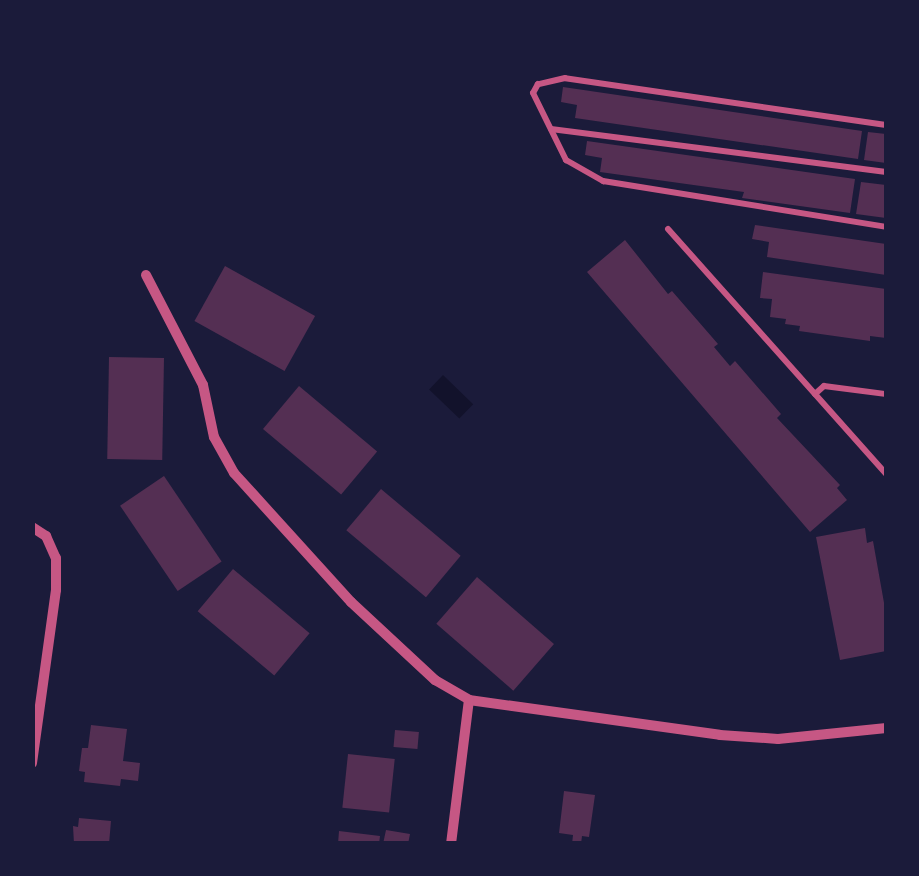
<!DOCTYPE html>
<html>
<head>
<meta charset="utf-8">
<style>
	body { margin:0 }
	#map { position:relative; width:919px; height:876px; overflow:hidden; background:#1b1b3a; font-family:"Titillium Web",sans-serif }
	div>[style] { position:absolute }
	.water>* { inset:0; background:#12122b; transform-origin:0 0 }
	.building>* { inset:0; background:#542f53; transform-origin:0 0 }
	.service>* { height:6px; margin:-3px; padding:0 3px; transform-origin:3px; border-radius:3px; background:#c65784 }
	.minor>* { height:10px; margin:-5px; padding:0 5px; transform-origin:5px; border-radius:5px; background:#c65784 }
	span { translate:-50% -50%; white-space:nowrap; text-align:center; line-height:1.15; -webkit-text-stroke:10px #1b1b3a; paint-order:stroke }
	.frame { position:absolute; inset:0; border:35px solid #1b1b3a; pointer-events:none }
</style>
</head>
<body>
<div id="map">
	<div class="water">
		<div style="left:443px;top:375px;width:42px;height:20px;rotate:44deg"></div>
	</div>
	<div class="building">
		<div style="clip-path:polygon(563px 87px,862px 131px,858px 159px,575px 118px,577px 105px,561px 102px)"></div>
		<div style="clip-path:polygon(868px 132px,886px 134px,886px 163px,864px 160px)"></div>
		<div style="clip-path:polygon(587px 141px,855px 179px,850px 213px,742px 198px,744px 192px,600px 172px,602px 158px,585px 155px)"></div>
		<div style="clip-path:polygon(861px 182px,886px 185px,886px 218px,856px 214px)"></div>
		<div style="clip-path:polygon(755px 225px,886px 244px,886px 275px,767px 257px,769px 242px,752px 239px)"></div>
		<div style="clip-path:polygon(625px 240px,668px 294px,672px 291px,718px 344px,714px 347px,730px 366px,735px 361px,781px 414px,777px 418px,840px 485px,837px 488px,847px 500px,810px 532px,587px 272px)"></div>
		<div style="left:225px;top:266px;width:103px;height:63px;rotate:29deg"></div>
		<div style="clip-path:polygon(763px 272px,886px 289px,886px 338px,870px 336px,870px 341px,799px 331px,800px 326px,785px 324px,786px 319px,770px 317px,772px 299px,760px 298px)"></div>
		<div style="left:109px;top:357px;width:55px;height:102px;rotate:1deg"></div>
		<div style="left:299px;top:386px;width:102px;height:56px;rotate:40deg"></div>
		<div style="left:164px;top:476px;width:103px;height:53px;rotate:56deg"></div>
		<div style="left:381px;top:489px;width:104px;height:54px;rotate:40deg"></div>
		<div style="clip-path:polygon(865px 528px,867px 543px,873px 541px,886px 614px,886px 651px,840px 660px,816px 537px)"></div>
		<div style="left:233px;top:569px;width:100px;height:55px;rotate:40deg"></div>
		<div style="left:477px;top:577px;width:102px;height:62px;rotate:41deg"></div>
		<div style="clip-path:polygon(91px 725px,127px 729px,123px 761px,140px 763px,138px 781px,121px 779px,120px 786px,84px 782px,85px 772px,79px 771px,82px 748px,88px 748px)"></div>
		<div style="left:395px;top:730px;width:24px;height:17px;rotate:5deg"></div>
		<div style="left:348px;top:754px;width:47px;height:54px;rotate:6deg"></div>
		<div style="clip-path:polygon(564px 791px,595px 795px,589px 837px,582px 836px,581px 844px,572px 844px,573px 835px,559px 833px)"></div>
		<div style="clip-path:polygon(79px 818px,111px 821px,109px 844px,74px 844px,73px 826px,78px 827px)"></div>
		<div style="clip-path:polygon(386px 830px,410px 834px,408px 844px,383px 844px)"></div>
		<div style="clip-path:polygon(339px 831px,380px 836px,379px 844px,338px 844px)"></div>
	</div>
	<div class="service">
		<div style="left:886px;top:125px;width:324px;rotate:-171.7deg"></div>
		<div style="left:565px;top:78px;width:28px;rotate:167deg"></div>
		<div style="left:538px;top:84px;width:10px;rotate:119deg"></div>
		<div style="left:533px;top:93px;width:75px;rotate:63.8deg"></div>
		<div style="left:566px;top:160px;width:43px;rotate:29.6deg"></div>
		<div style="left:603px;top:181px;width:287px;rotate:9.2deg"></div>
		<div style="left:551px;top:129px;width:338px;rotate:7.3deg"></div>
		<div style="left:668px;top:229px;width:328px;rotate:48.3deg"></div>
		<div style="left:815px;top:394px;width:12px;rotate:-42deg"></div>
		<div style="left:824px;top:386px;width:63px;rotate:7.4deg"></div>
	</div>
	<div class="minor">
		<div style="left:146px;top:275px;width:124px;rotate:62.6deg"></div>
		<div style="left:203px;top:385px;width:53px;rotate:78.1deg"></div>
		<div style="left:214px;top:437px;width:41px;rotate:60.9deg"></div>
		<div style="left:234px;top:473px;width:174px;rotate:47.8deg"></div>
		<div style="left:351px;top:602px;width:115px;rotate:42.9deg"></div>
		<div style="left:435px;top:680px;width:39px;rotate:30deg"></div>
		<div style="left:469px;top:700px;width:253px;rotate:7.9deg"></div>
		<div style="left:720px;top:735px;width:58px;rotate:3.9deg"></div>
		<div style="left:778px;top:739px;width:109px;rotate:-5.8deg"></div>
		<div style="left:32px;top:527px;width:17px;rotate:33deg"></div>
		<div style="left:46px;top:536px;width:24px;rotate:66deg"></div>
		<div style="left:56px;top:558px;width:32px;rotate:90deg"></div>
		<div style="left:56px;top:590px;width:175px;rotate:97.9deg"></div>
		<div style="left:451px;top:844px;width:145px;rotate:-82.9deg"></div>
	</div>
	<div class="frame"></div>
</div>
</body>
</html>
